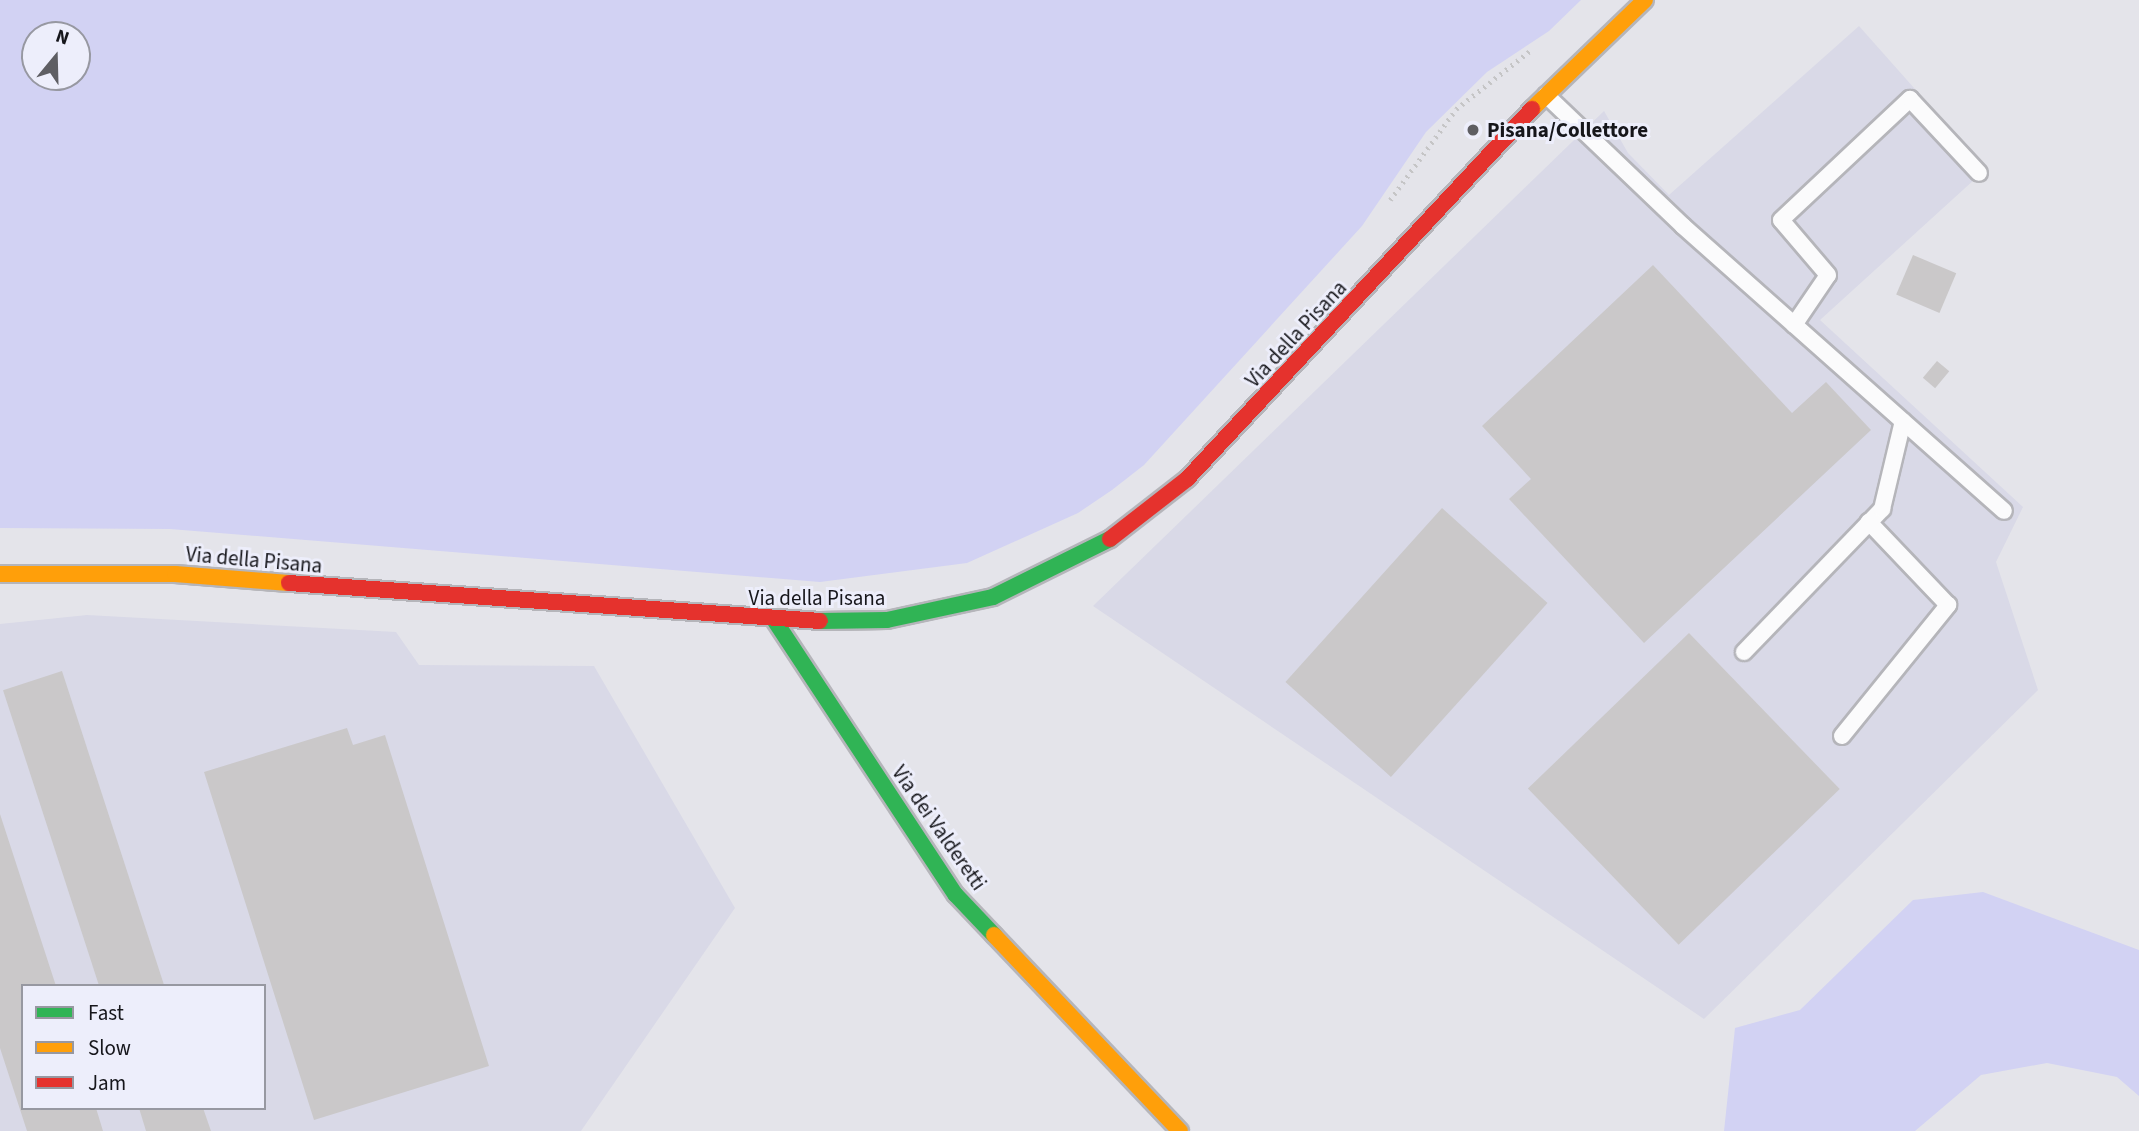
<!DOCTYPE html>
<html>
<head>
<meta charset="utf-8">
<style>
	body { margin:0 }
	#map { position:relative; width:2139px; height:1131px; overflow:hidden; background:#e4e4ea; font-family:"Source Sans 3",sans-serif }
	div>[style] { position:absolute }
	.built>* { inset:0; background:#d9d9e7 }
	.green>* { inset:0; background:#d2d2f3 }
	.building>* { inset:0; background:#cac8c9; transform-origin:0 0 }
	.path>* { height:4.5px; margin-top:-2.25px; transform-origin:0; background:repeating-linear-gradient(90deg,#c5c5c6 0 2px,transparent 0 7px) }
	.roads { filter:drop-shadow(2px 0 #b5b5ba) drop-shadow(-2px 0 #b5b5ba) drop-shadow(0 2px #b5b5ba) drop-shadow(0 -2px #b5b5ba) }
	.lane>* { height:16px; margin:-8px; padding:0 8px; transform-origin:8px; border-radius:8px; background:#fbfbfc }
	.fast>* { height:16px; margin:-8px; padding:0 8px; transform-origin:8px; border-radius:8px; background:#30b455 }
	.slow>* { height:16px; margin:-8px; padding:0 8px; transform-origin:8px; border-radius:8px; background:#ff9f0a }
	.jam>* { height:16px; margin:-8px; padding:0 8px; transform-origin:8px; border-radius:8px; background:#e5322d }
	.dots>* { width:19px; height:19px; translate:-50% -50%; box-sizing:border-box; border:4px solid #edeefb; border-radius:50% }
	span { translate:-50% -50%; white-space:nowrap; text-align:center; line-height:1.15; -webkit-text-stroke:6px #edeefb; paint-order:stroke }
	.poi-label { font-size:21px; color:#16161b; font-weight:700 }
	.left { translate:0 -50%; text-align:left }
	.street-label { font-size:21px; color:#16161b }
	.legend { position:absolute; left:21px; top:984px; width:245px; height:126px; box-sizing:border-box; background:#edeefb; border:2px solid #9798a1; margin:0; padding:9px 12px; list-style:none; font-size:21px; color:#16161b }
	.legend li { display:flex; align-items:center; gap:14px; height:35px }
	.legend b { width:35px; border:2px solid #9798a1 }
	.north { position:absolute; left:21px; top:21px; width:70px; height:70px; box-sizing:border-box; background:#edeefb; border:2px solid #9798a1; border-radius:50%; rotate:19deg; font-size:19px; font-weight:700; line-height:28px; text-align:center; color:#16161b }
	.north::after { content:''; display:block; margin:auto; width:24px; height:32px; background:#5e5e63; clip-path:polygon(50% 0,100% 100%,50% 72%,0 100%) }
</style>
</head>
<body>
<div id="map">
	<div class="built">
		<div style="clip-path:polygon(1859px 26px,1986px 169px,1820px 320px,2023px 507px,1996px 562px,2038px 690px,1704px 1019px,1093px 606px,1604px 111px,1628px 153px,1669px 195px)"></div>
		<div style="clip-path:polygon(evenodd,87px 615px,396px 632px,419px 665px,594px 666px,735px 908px,581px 1131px,0 1131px,0 624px,87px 615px,23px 986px,264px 986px,264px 1108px,23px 1108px,23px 986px)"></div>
	</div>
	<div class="green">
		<div style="clip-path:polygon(evenodd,0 0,1581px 0,1549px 31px,1487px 72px,1426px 132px,1362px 226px,1144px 465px,1112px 490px,1078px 513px,967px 563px,820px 582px,170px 529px,0 528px,0 0,77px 35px,77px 77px,35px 77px,35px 35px,77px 35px)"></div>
		<div style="clip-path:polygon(1983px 892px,2139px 950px,2139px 1096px,2117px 1077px,2047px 1063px,1981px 1075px,1915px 1131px,1724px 1131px,1735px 1028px,1800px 1010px,1913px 900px)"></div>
	</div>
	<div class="building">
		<div style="left:1913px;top:255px;width:47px;height:43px;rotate:23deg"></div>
		<div style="clip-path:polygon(1653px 265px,1792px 413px,1826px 382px,1871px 430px,1644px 643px,1509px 499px,1531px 479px,1482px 426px)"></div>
		<div style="left:1937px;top:361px;width:16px;height:22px;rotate:40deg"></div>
		<div style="left:1442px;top:508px;width:142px;height:234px;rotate:42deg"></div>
		<div style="left:1689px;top:633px;width:217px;height:224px;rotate:46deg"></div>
		<div style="left:62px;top:671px;width:331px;height:62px;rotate:72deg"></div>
		<div style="clip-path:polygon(347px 728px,353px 745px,385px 735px,489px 1066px,314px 1120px,204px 772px)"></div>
		<div style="clip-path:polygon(0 814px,56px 986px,23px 986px,23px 1108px,96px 1108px,103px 1131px,27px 1131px,0 1048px)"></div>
		<div style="clip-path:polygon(139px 1108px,203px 1108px,211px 1131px,146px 1131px)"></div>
	</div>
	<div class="path">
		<div style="left:1390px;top:200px;width:112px;rotate:-54deg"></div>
		<div style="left:1456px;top:109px;width:95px;rotate:-38.2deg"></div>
	</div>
	<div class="roads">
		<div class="lane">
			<div style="left:1546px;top:95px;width:190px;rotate:43.7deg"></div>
			<div style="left:1683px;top:226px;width:429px;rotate:41.6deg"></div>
			<div style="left:1794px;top:325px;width:60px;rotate:-55.8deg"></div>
			<div style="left:1828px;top:275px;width:72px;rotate:-130.5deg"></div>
			<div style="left:1781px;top:220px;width:177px;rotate:-43.2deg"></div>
			<div style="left:1910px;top:99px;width:101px;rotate:47deg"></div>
			<div style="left:1744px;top:652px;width:199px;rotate:-46deg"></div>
			<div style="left:1882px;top:509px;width:90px;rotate:-76.6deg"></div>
			<div style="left:1842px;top:736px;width:169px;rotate:-51deg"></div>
			<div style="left:1948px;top:605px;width:115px;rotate:-133.6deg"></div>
		</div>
		<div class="fast">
			<div style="left:775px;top:621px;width:328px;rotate:56.6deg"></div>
			<div style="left:956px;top:895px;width:55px;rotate:46.5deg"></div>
			<div style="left:820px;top:621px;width:67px;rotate:-0.9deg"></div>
			<div style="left:887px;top:620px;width:108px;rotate:-12.2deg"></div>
			<div style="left:993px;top:597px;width:131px;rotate:-26.4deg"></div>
		</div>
		<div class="slow">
			<div style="left:1532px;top:109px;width:157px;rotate:-44deg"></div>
			<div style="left:0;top:574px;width:175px"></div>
			<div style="left:175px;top:574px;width:114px;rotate:4.5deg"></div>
			<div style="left:994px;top:935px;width:270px;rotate:46.5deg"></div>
		</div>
		<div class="jam">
			<div style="left:1110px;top:539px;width:98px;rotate:-37.9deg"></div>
			<div style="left:1187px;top:479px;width:506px;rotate:-47deg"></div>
			<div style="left:289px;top:583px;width:532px;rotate:4.09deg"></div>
		</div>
	</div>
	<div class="dots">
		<div style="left:1473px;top:130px;background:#5e5e63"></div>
	</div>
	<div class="poi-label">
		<span class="left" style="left:1487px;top:130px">Pisana/Collettore</span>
	</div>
	<div class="street-label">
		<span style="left:1296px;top:334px;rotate:-47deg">Via della Pisana</span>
		<span style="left:254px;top:560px;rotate:5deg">Via della Pisana</span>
		<span style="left:817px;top:598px">Via della Pisana</span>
		<span style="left:939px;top:828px;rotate:55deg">Via dei Valderetti</span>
	</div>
	<ul class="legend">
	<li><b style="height:9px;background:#30b455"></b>Fast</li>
	<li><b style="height:9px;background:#ff9f0a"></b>Slow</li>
	<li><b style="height:9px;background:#e5322d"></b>Jam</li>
	</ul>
	<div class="north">N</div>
</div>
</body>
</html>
